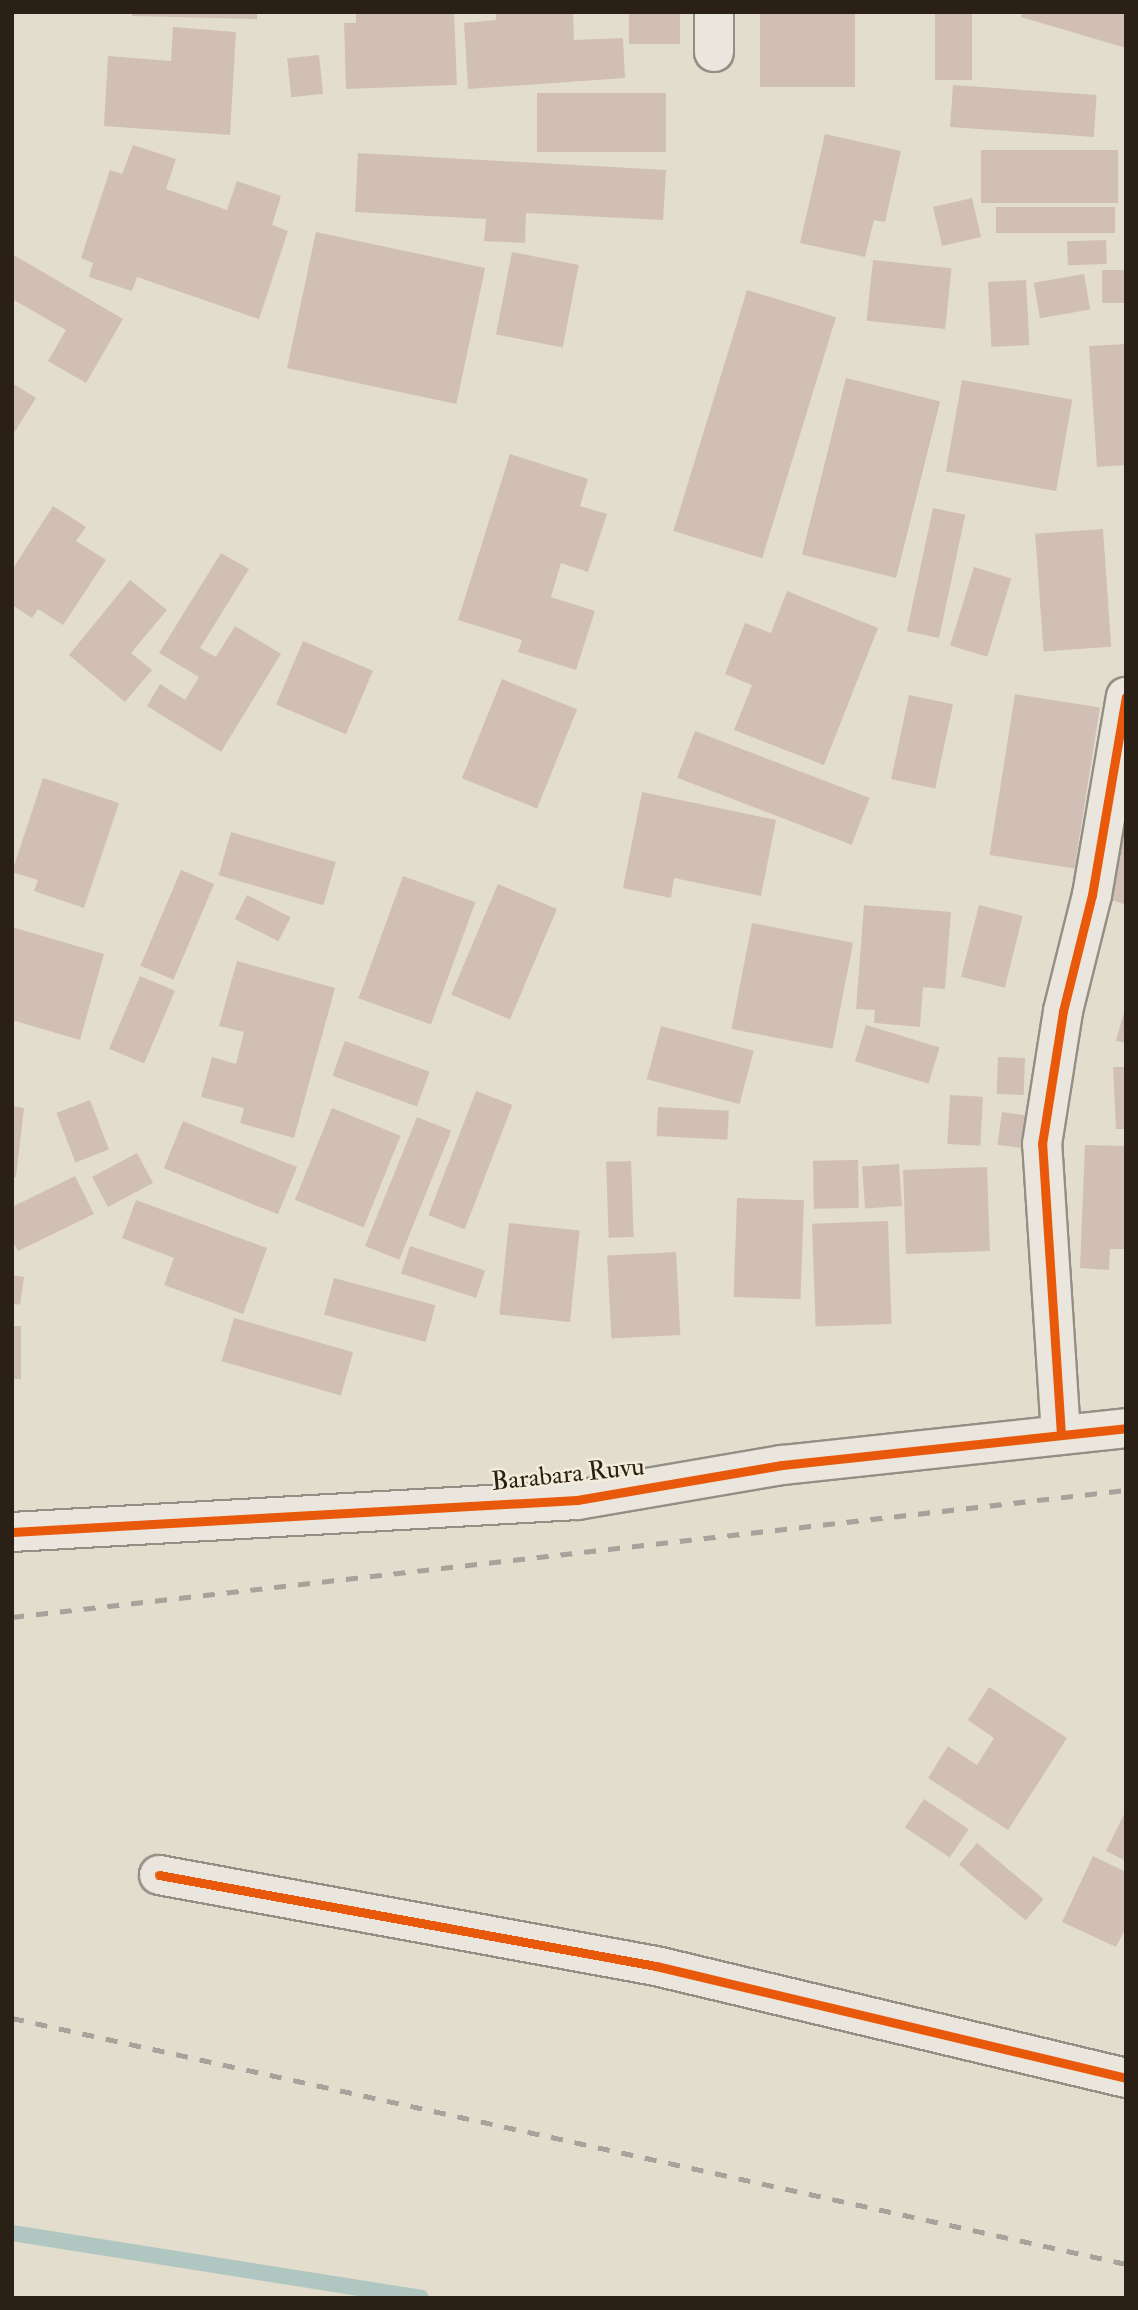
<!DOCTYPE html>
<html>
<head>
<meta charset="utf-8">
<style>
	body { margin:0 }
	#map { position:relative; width:1138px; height:2310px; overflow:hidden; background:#e3ddce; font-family:"IM FELL Double Pica",serif }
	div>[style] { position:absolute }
	.stream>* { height:16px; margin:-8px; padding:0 8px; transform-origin:8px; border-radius:8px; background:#b0c6c0 }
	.building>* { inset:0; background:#d1bfb6; transform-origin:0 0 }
	.roads { filter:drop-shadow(2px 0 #948f85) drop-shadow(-2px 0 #948f85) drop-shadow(0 2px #948f85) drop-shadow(0 -2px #948f85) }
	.minor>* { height:38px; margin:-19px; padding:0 19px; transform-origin:19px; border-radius:19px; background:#eae6de }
	.rail>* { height:5px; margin-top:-2.5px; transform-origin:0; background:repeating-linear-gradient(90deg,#a6a29c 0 12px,transparent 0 24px) }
	.cycleway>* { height:9px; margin:-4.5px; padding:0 4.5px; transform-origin:4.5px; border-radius:4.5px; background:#e8590c }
	span { translate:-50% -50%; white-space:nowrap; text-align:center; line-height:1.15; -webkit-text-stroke:5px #f3ecd9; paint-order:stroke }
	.street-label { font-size:26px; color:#2b2016 }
	.frame { position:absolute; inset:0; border:14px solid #2b2016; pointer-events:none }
</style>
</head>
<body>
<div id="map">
	<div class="stream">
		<div style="left:12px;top:2233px;width:414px;rotate:9deg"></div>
	</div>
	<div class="building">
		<div style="clip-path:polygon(132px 12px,257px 12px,257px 19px,132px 16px)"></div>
		<div style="clip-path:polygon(356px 12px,454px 12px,457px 85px,346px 89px,344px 23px,356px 23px)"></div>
		<div style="clip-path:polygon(496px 12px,573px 12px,574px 40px,623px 38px,625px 78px,468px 89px,464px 23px,496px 20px)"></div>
		<div style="left:629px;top:12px;width:51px;height:32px"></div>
		<div style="left:760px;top:12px;width:95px;height:75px"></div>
		<div style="left:935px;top:12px;width:37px;height:68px"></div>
		<div style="clip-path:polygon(1022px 12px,1126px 12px,1126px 48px,1021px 17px)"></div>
		<div style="clip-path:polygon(173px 27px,236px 32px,230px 135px,104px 126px,108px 56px,171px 61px)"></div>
		<div style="left:319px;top:55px;width:39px;height:32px;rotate:84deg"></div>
		<div style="left:953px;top:85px;width:144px;height:42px;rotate:4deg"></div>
		<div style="left:537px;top:93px;width:129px;height:59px"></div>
		<div style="clip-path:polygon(825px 134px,901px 151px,885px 222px,874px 220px,865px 257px,800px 243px)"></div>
		<div style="clip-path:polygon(133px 145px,176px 159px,166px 189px,227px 210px,237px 181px,281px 196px,272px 225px,288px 231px,259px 319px,137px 277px,132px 291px,89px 277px,93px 263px,81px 258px,110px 170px,122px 174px)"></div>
		<div style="left:981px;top:150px;width:137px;height:53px"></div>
		<div style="clip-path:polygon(358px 153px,666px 170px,663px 220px,526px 213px,525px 243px,484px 241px,486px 219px,355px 212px)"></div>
		<div style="left:972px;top:198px;width:40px;height:40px;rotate:77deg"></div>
		<div style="left:1115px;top:207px;width:26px;height:119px;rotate:90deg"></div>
		<div style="left:316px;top:232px;width:173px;height:139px;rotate:12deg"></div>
		<div style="left:1106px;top:240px;width:24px;height:39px;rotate:88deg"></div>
		<div style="left:512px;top:252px;width:68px;height:84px;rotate:11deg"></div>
		<div style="clip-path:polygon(12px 254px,123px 319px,86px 383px,48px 361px,66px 330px,12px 299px)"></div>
		<div style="left:873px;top:260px;width:79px;height:61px;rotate:6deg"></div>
		<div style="left:1126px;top:270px;width:33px;height:24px;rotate:90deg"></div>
		<div style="left:1084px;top:274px;width:36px;height:51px;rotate:80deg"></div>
		<div style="left:1026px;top:280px;width:65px;height:38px;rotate:87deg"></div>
		<div style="left:747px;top:290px;width:93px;height:252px;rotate:17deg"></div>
		<div style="clip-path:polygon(1126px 344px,1126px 465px,1097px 467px,1089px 346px)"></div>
		<div style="left:846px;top:378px;width:97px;height:182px;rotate:14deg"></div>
		<div style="left:962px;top:380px;width:112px;height:93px;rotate:10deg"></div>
		<div style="clip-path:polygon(12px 383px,36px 398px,12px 436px)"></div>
		<div style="clip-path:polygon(510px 454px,588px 479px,580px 506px,607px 514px,588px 572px,561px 563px,551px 597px,595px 611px,576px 670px,518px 652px,522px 640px,458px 620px)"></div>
		<div style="clip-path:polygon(53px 506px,86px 527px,76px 541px,106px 560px,63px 625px,38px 609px,32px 618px,12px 605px,12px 570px)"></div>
		<div style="left:933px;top:508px;width:33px;height:126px;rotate:12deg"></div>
		<div style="left:1103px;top:529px;width:118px;height:68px;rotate:86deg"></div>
		<div style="clip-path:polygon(221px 553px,249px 569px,200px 648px,216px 657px,235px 626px,281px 654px,221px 752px,147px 706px,160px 684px,185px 700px,199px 677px,159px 653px)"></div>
		<div style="left:974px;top:567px;width:39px;height:82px;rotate:17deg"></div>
		<div style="clip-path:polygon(130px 580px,167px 610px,131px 653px,152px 670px,125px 702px,69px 655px)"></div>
		<div style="clip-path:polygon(787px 591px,878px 628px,824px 765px,734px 730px,752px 685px,725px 674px,745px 623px,771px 633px)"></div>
		<div style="left:303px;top:641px;width:76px;height:69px;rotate:23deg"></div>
		<div style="left:502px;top:679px;width:81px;height:107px;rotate:22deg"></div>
		<div style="left:1015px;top:694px;width:86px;height:163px;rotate:9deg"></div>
		<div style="left:909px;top:695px;width:45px;height:86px;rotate:12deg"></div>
		<div style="left:695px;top:731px;width:187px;height:50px;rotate:21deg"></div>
		<div style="clip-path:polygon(43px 778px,119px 803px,84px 908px,34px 891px,38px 880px,12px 872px)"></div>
		<div style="clip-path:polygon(642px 792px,776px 820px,761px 896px,674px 878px,671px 898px,623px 888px)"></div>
		<div style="clip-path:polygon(1126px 829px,1126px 905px,1101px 896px)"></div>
		<div style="left:231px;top:832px;width:109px;height:45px;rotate:16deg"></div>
		<div style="left:181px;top:870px;width:36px;height:104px;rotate:23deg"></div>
		<div style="left:403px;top:876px;width:77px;height:130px;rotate:20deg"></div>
		<div style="left:498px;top:884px;width:64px;height:120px;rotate:23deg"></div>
		<div style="left:247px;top:895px;width:49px;height:27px;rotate:27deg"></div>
		<div style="clip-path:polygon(864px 905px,951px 912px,945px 989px,923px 987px,920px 1027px,874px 1023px,875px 1010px,856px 1009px)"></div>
		<div style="left:979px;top:905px;width:45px;height:74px;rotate:14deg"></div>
		<div style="left:752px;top:923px;width:103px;height:108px;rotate:11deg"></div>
		<div style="clip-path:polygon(12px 927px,104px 954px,80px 1040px,12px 1020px)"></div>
		<div style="clip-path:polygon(237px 961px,335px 988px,294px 1138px,240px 1123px,244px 1108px,201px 1097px,212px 1057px,236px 1064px,244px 1032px,219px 1026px)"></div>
		<div style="left:140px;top:976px;width:38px;height:79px;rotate:23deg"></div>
		<div style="clip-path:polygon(1126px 1005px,1126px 1043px,1116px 1041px)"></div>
		<div style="left:866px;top:1025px;width:77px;height:38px;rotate:17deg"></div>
		<div style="left:661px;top:1026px;width:96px;height:55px;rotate:15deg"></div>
		<div style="left:345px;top:1041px;width:90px;height:37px;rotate:20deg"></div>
		<div style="left:998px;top:1057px;width:27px;height:37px;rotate:2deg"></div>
		<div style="clip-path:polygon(1113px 1067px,1126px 1067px,1126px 1129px,1116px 1129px)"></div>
		<div style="left:476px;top:1091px;width:39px;height:133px;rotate:21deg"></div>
		<div style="left:950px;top:1095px;width:33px;height:49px;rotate:3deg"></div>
		<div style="left:90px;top:1100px;width:53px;height:36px;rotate:69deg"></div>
		<div style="clip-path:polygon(12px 1106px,24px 1108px,16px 1177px,12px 1177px)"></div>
		<div style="left:658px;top:1107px;width:71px;height:29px;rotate:3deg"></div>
		<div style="left:332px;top:1108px;width:74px;height:99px;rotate:22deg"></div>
		<div style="left:1002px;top:1112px;width:29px;height:33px;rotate:8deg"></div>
		<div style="left:417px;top:1117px;width:37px;height:139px;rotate:22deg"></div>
		<div style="left:183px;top:1121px;width:123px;height:51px;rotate:22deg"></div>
		<div style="clip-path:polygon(1085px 1145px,1126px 1146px,1126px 1249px,1110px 1249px,1109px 1270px,1080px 1268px)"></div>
		<div style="left:137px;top:1153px;width:34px;height:51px;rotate:62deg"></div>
		<div style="left:858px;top:1160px;width:48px;height:45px;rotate:89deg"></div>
		<div style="left:631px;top:1161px;width:76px;height:25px;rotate:88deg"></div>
		<div style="left:899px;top:1164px;width:42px;height:37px;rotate:86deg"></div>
		<div style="left:987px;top:1167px;width:84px;height:84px;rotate:88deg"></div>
		<div style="clip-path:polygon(75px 1176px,94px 1214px,18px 1251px,12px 1240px,12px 1207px)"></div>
		<div style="left:737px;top:1198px;width:67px;height:99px;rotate:2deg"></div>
		<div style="clip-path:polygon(136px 1200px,267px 1248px,243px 1314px,164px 1285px,174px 1258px,122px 1238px)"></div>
		<div style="left:888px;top:1221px;width:103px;height:76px;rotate:88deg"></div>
		<div style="left:509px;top:1223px;width:71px;height:92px;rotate:6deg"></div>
		<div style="left:410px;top:1246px;width:79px;height:29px;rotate:18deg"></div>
		<div style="left:676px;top:1252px;width:83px;height:69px;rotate:87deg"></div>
		<div style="clip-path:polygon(12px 1275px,24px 1277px,20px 1305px,12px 1303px)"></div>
		<div style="left:334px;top:1278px;width:105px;height:38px;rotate:15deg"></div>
		<div style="left:234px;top:1318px;width:124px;height:45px;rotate:16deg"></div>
		<div style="left:12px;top:1326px;width:9px;height:53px"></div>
		<div style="clip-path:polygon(989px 1687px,1067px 1738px,1008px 1830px,928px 1778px,948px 1746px,977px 1765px,994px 1738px,968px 1720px)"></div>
		<div style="left:924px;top:1799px;width:54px;height:34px;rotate:34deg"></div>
		<div style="clip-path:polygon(1126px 1810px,1126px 1861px,1106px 1851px)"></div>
		<div style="left:977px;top:1843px;width:87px;height:28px;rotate:40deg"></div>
		<div style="clip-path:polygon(1093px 1856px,1126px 1872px,1126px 1928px,1116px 1947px,1062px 1922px)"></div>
	</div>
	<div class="roads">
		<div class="minor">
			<div style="left:714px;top:52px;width:40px;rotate:-90deg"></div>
			<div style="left:1061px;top:1435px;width:292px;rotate:-93.7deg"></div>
			<div style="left:1042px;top:1144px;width:135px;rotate:-81deg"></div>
			<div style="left:1063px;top:1011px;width:120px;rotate:-76deg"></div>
			<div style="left:1092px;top:895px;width:201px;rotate:-80.3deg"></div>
			<div style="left:12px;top:1532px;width:566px;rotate:-3.24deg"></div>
			<div style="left:577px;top:1500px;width:208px;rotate:-9.7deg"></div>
			<div style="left:782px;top:1465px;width:346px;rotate:-6.1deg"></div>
			<div style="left:159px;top:1875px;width:505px;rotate:10.38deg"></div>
			<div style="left:656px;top:1966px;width:483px;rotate:13.4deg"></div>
		</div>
	</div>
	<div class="rail">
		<div style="left:12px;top:1617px;width:1121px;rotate:-6.5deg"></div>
		<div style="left:12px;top:2018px;width:1141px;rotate:12.45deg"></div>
	</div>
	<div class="cycleway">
		<div style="left:1061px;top:1435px;width:292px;rotate:-93.7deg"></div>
		<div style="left:1042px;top:1144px;width:135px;rotate:-81deg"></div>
		<div style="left:1063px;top:1011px;width:120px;rotate:-76deg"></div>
		<div style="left:1092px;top:895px;width:201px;rotate:-80.3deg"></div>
		<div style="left:12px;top:1532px;width:566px;rotate:-3.24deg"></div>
		<div style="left:577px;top:1500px;width:208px;rotate:-9.7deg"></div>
		<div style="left:782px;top:1465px;width:346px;rotate:-6.1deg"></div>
		<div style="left:159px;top:1875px;width:505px;rotate:10.38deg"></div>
		<div style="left:656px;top:1966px;width:483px;rotate:13.4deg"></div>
	</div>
	<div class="street-label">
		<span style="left:568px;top:1475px;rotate:-6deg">Barabara Ruvu</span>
	</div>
	<div class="frame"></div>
</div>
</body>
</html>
